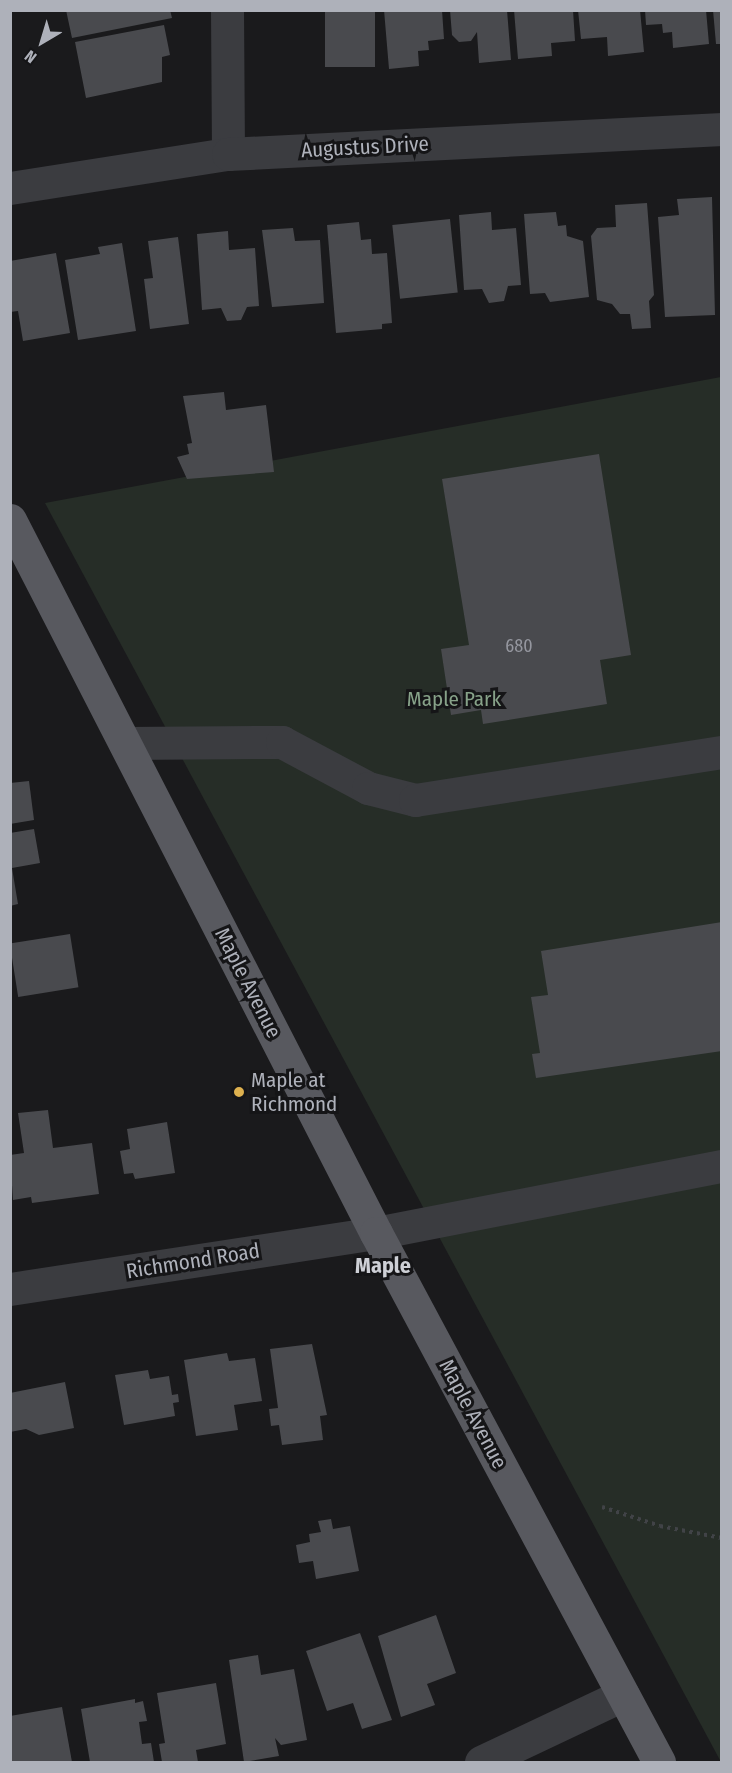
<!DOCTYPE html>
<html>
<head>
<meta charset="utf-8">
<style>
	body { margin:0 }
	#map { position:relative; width:732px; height:1773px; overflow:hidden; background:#1a1a1c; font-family:"Fira Sans Condensed",sans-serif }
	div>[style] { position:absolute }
	.green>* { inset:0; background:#262d27 }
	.building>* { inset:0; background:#494a4e; transform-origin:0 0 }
	.path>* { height:4px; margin-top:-2px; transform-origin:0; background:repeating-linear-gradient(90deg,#414347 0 3px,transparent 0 7.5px) }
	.minor>* { height:33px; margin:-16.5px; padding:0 16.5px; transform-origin:16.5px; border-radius:16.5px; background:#3b3c40 }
	.major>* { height:33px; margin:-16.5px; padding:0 16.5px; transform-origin:16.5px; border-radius:16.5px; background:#58595f }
	.dots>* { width:16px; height:16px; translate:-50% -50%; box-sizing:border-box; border:3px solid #151517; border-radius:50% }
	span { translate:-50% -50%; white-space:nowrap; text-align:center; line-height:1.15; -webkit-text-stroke:6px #151517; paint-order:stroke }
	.number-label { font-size:18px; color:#95979f }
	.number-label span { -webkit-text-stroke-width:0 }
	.street-label { font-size:21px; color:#aeb1ba }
	.park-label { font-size:21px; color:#87a289 }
	.poi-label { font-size:21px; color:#aeb1ba }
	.left { translate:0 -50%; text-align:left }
	.neighbourhood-label { font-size:22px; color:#ced0d6; font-weight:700 }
	.frame { position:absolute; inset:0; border:12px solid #aeb1ba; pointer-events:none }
	.north { position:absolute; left:12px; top:12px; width:60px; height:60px; -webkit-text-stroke:4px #151517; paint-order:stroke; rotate:218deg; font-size:16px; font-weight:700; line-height:24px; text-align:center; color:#aeb1ba }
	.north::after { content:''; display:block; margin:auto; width:21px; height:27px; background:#aeb1ba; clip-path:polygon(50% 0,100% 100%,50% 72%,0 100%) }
</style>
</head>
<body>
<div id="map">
	<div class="green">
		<div style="clip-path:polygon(721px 377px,721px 1762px,45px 503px)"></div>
	</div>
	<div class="building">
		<div style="clip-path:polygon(66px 10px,170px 10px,172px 18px,72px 38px)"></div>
		<div style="left:325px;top:10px;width:50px;height:57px"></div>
		<div style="clip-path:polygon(384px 10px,442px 10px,444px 39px,428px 41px,429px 50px,418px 51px,419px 66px,389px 69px)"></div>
		<div style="clip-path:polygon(450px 10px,507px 10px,511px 60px,479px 63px,477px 32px,471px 41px,459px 42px,452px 35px)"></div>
		<div style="clip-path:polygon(514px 10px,573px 10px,575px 41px,551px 43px,552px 56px,518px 59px)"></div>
		<div style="clip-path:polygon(578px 10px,640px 10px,644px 52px,608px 56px,607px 37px,581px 39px)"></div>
		<div style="clip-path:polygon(645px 10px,706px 10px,709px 44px,673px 48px,672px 32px,663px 33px,662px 24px,646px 25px)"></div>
		<div style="clip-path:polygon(713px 10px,722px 10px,722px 44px,716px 44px)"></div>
		<div style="clip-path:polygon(164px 25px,170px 55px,162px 57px,162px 82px,86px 98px,75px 42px)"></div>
		<div style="clip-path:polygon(712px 197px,715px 315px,665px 317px,658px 217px,679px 215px,677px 199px)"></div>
		<div style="clip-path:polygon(647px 203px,654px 295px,649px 301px,651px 328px,632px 329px,630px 314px,620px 314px,612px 304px,597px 300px,591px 236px,597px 228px,616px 227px,615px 205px)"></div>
		<div style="clip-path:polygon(491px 212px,492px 230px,516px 228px,521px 285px,508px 286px,504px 301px,489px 303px,482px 289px,464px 290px,459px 215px)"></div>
		<div style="clip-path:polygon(556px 212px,558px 226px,566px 225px,567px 236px,583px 241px,589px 297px,550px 302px,545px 293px,530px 294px,524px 214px)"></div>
		<div style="left:450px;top:219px;width:74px;height:58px;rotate:84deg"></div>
		<div style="clip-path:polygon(359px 222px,361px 240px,371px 239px,372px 254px,387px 253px,392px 323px,382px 324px,382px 329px,336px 333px,327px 225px)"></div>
		<div style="clip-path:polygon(293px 228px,295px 241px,320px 240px,324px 303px,272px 307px,262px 230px)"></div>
		<div style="clip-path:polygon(228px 231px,229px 250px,255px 248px,259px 306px,247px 307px,241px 320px,227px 321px,221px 308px,202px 310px,197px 234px)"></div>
		<div style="clip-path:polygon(178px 237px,189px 324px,150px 329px,144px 279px,153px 278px,148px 241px)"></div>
		<div style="clip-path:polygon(122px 243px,136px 331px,78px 340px,65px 260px,100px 254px,98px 247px)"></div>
		<div style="clip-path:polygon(56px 253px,70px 333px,23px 341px,18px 311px,10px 312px,10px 261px)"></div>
		<div style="clip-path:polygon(224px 392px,226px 410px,266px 405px,274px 472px,187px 479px,177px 457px,189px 454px,187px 444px,192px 443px,183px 396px)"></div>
		<div style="clip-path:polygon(599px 454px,631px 655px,600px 660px,607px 704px,483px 724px,481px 710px,451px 715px,441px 649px,469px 645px,442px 479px)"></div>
		<div style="clip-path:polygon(29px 781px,34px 820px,10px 824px,10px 783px)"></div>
		<div style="clip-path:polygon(34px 829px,40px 863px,12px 868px,18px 904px,10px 906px,10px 833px)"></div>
		<div style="clip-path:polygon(722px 922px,722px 1051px,536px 1078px,532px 1054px,540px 1053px,531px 997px,548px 995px,541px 951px)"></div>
		<div style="left:70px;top:934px;width:54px;height:61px;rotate:81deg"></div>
		<div style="clip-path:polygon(48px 1110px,53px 1148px,92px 1143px,99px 1194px,32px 1203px,31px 1197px,13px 1200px,10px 1155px,24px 1153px,18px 1113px)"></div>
		<div style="clip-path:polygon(167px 1122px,175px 1173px,135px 1179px,133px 1173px,124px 1174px,120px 1151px,130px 1149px,127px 1129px)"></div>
		<div style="clip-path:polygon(312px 1344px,327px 1415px,320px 1416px,323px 1440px,282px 1445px,279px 1425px,271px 1426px,269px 1409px,278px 1408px,270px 1349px)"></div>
		<div style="clip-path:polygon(227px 1353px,229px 1361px,255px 1358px,262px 1401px,234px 1405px,238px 1430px,196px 1436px,184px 1360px)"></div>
		<div style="clip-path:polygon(148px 1370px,150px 1379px,169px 1376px,172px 1395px,178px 1394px,179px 1402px,173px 1403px,175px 1416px,124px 1425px,115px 1375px)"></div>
		<div style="clip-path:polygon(65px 1382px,74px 1428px,39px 1435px,26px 1429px,10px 1432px,10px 1393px)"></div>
		<div style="clip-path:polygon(331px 1519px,333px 1529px,350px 1526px,359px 1571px,316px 1579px,313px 1561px,299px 1563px,296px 1545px,310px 1542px,309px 1534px,321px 1532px,318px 1521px)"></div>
		<div style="clip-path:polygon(436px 1615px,456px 1673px,427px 1684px,435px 1705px,401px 1717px,378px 1636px)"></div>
		<div style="clip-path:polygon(360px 1633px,392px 1720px,362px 1729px,353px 1703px,327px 1711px,306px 1651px)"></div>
		<div style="clip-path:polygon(258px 1655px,261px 1675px,294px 1669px,307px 1740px,281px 1745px,275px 1738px,279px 1756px,244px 1762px,229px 1660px)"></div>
		<div style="clip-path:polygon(216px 1683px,226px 1744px,196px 1750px,198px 1762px,162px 1762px,159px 1744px,165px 1743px,157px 1693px)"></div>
		<div style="clip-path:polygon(135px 1699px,135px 1703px,143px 1701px,147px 1721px,139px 1722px,142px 1744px,151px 1743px,154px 1762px,90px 1762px,81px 1709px)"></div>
		<div style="clip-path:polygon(62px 1707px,72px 1762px,10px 1762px,10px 1716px)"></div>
	</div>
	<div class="path">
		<div style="left:602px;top:1507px;width:61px;rotate:18.1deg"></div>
		<div style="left:660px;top:1526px;width:63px;rotate:11deg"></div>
	</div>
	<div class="minor">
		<div style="left:227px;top:10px;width:144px;rotate:89.6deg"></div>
		<div style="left:10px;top:188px;width:221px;rotate:-8.9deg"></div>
		<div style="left:228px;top:154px;width:495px;rotate:-2.9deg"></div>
		<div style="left:125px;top:743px;width:157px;rotate:-0.4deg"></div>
		<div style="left:282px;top:742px;width:98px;rotate:28.1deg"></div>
		<div style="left:368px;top:788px;width:49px;rotate:14.3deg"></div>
		<div style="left:415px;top:800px;width:311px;rotate:-8.9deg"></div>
		<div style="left:10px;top:1289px;width:370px;rotate:-8.7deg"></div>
		<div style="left:376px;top:1233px;width:352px;rotate:-11deg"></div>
		<div style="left:481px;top:1762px;width:157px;rotate:-25.3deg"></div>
	</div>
	<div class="major">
		<div style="left:10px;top:520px;width:801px;rotate:62.83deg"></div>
		<div style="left:376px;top:1233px;width:600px;rotate:61.85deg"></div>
	</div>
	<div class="dots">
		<div style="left:239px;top:1092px;background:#deb14f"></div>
	</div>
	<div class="number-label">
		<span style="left:519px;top:646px">680</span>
	</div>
	<div class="street-label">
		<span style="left:365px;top:147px;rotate:-3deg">Augustus Drive</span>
		<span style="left:248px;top:983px;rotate:63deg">Maple Avenue</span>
		<span style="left:193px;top:1261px;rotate:-9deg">Richmond Road</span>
		<span style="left:473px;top:1414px;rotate:62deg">Maple Avenue</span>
	</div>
	<div class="park-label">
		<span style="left:454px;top:699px">Maple Park</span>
	</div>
	<div class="poi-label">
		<span class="left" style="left:251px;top:1092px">Maple at<br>Richmond</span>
	</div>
	<div class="neighbourhood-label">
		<span style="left:383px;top:1266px">Maple</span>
	</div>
	<div class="frame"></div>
	<div class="north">N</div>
</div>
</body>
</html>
